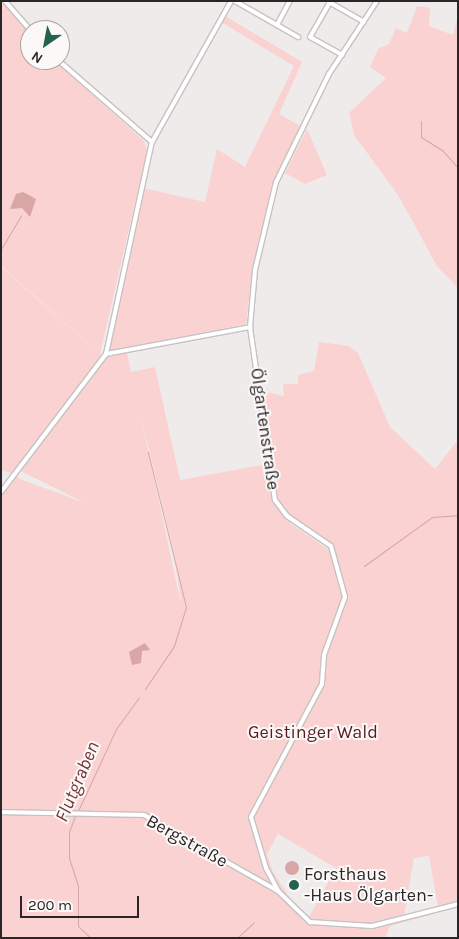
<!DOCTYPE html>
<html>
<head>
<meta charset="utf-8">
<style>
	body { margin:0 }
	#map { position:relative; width:459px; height:939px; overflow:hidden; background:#f0ebeb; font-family:Karla,sans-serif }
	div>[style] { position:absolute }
	.green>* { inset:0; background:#f9d2d1 }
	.water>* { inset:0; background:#d7a6a5 }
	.round { border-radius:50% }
	.stream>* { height:1px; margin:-0.5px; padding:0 0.5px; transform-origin:0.5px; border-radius:0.5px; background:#d7a6a5 }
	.roads { filter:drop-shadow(1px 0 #c7c2c2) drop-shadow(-1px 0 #c7c2c2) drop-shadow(0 1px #c7c2c2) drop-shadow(0 -1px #c7c2c2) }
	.street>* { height:4px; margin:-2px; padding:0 2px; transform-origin:2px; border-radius:2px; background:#fff }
	.dots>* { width:14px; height:14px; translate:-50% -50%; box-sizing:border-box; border:2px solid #fdf8f8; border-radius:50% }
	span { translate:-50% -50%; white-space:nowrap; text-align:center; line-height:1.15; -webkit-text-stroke:4px #fdf8f8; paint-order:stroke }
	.street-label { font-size:18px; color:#282626 }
	.park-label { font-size:18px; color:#561b20 }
	.poi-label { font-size:18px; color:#282626 }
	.left { translate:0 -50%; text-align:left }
	.water-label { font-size:19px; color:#733437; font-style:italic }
	.frame { position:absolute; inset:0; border:2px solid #282626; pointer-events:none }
	.north { position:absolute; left:20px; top:20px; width:50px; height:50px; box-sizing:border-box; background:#fdf8f8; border:1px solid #a8a4a4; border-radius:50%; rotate:213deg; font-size:14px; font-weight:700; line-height:20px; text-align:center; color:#282626 }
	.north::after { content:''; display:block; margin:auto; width:18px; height:22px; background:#24624e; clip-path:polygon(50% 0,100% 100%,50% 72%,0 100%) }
	.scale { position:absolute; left:20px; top:896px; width:119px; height:22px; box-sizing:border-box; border:2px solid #282626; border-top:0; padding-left:6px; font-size:15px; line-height:18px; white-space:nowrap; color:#282626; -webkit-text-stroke:4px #fdf8f8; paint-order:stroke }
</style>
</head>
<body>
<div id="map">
	<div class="green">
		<div style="clip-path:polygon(1px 1px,30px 34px,30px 60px,54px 60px,144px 141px,147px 151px,100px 354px,1px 266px)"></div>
		<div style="clip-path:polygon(417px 6px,430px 8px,429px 26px,453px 35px,458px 16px,458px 288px,437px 266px,398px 195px,354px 135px,349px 113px,386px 78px,370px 67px,378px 49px,389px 44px,396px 28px,407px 33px)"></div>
		<div style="clip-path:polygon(225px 16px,302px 62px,279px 114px,302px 127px,272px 184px,252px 273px,246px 324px,113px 352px,108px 349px,143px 188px,205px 202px,217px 149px,245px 167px,294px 66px,221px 22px)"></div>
		<div style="clip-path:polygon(307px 129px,327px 175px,305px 184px,285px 173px)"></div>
		<div style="clip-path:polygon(evenodd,1px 267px,102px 356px,14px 474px,20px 479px,85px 503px,19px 470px,107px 357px,127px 353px,131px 372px,155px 367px,180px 480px,267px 464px,277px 508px,291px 524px,332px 552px,332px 543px,293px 519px,279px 503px,271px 479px,261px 391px,284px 396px,283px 384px,298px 384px,298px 375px,314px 371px,319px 342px,349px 346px,358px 353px,390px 427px,435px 469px,458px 440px,458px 907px,390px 926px,385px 938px,1px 938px,1px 493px,13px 474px,1px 470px,1px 267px,140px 412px,174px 554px,181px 600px,180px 600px,140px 412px,1px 267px,278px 834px,336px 868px,309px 917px,294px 905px,272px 870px,267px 854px,278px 834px,1px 267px,429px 856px,438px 907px,404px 916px,414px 858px,429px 856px)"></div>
	</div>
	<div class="water">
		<div style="clip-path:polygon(23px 192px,36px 199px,30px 217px,22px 208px,10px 209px,16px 194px)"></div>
		<div style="clip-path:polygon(145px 643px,150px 650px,142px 651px,141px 663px,132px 665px,129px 652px)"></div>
		<div class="round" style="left:285px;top:861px;width:14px;height:14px"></div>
	</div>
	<div class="stream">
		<div style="left:421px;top:121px;width:16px;rotate:90deg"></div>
		<div style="left:421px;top:137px;width:25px;rotate:32deg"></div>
		<div style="left:442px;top:150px;width:24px;rotate:48deg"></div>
		<div style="left:1px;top:249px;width:39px;rotate:-59deg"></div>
		<div style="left:364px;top:566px;width:84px;rotate:-35.8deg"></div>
		<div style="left:432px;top:517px;width:26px;rotate:-4deg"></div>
		<div style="left:145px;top:689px;width:52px;rotate:-56deg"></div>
		<div style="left:174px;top:646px;width:41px;rotate:-72.9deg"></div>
		<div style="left:186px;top:607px;width:160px;rotate:-103.8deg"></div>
		<div style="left:77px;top:813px;width:93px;rotate:-65.1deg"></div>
		<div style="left:116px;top:729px;width:39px;rotate:-54deg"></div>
		<div style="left:75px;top:816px;width:17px;rotate:111deg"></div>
		<div style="left:69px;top:832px;width:26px;rotate:90deg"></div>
		<div style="left:69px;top:858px;width:29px;rotate:72deg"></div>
		<div style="left:78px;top:886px;width:40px;rotate:90deg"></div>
		<div style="left:78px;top:926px;width:18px;rotate:43deg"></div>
		<div style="left:237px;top:938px;width:23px;rotate:-43deg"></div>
	</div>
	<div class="roads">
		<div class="street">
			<div style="left:5px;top:1px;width:38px;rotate:49deg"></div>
			<div style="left:235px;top:1px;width:73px;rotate:29.7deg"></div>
			<div style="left:377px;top:1px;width:87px;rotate:123.3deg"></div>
			<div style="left:329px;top:74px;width:120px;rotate:116.1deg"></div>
			<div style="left:276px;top:182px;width:90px;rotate:103.4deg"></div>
			<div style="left:255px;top:270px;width:57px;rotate:95deg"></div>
			<div style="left:250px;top:327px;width:175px;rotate:81.8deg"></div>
			<div style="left:275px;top:500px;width:20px;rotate:53deg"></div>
			<div style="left:287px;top:516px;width:53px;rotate:34.3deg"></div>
			<div style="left:331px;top:546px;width:53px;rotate:74.6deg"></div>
			<div style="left:345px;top:597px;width:62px;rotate:109.9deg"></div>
			<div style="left:324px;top:655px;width:29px;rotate:94deg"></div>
			<div style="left:322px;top:684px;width:151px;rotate:118.1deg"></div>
			<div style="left:251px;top:817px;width:53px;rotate:73.6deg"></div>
			<div style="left:266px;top:868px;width:26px;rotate:62deg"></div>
			<div style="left:278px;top:891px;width:45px;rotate:44.1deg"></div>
			<div style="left:310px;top:922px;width:62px;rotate:3.7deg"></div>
			<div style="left:372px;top:926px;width:89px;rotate:-14.3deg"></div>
			<div style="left:329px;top:2px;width:40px;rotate:29.7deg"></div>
			<div style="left:330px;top:2px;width:40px;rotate:119.7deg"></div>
			<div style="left:310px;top:37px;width:37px;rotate:29deg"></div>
			<div style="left:277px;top:25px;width:27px;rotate:-62deg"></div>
			<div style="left:58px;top:60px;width:125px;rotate:41.1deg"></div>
			<div style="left:106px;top:354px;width:147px;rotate:-10.6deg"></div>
			<div style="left:1px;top:492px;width:173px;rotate:-52.7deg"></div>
			<div style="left:106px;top:354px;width:217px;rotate:-77.8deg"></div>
			<div style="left:152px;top:142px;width:162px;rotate:-60.7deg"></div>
			<div style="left:1px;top:812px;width:143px;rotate:1.2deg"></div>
			<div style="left:144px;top:815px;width:154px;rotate:29.6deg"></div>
		</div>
	</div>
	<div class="dots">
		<div style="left:294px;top:885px;background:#24624e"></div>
	</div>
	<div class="street-label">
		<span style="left:265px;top:429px;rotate:82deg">Ölgartenstraße</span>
		<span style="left:187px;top:841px;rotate:29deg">Bergstraße</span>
	</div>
	<div class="park-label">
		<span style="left:313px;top:732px">Geistinger Wald</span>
	</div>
	<div class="poi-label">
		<span class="left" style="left:304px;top:885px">Forsthaus<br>-Haus Ölgarten-</span>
	</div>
	<div class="water-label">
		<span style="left:78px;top:782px;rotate:-67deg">Flutgraben</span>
	</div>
	<div class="frame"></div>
	<div class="north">N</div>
	<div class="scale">200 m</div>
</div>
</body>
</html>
